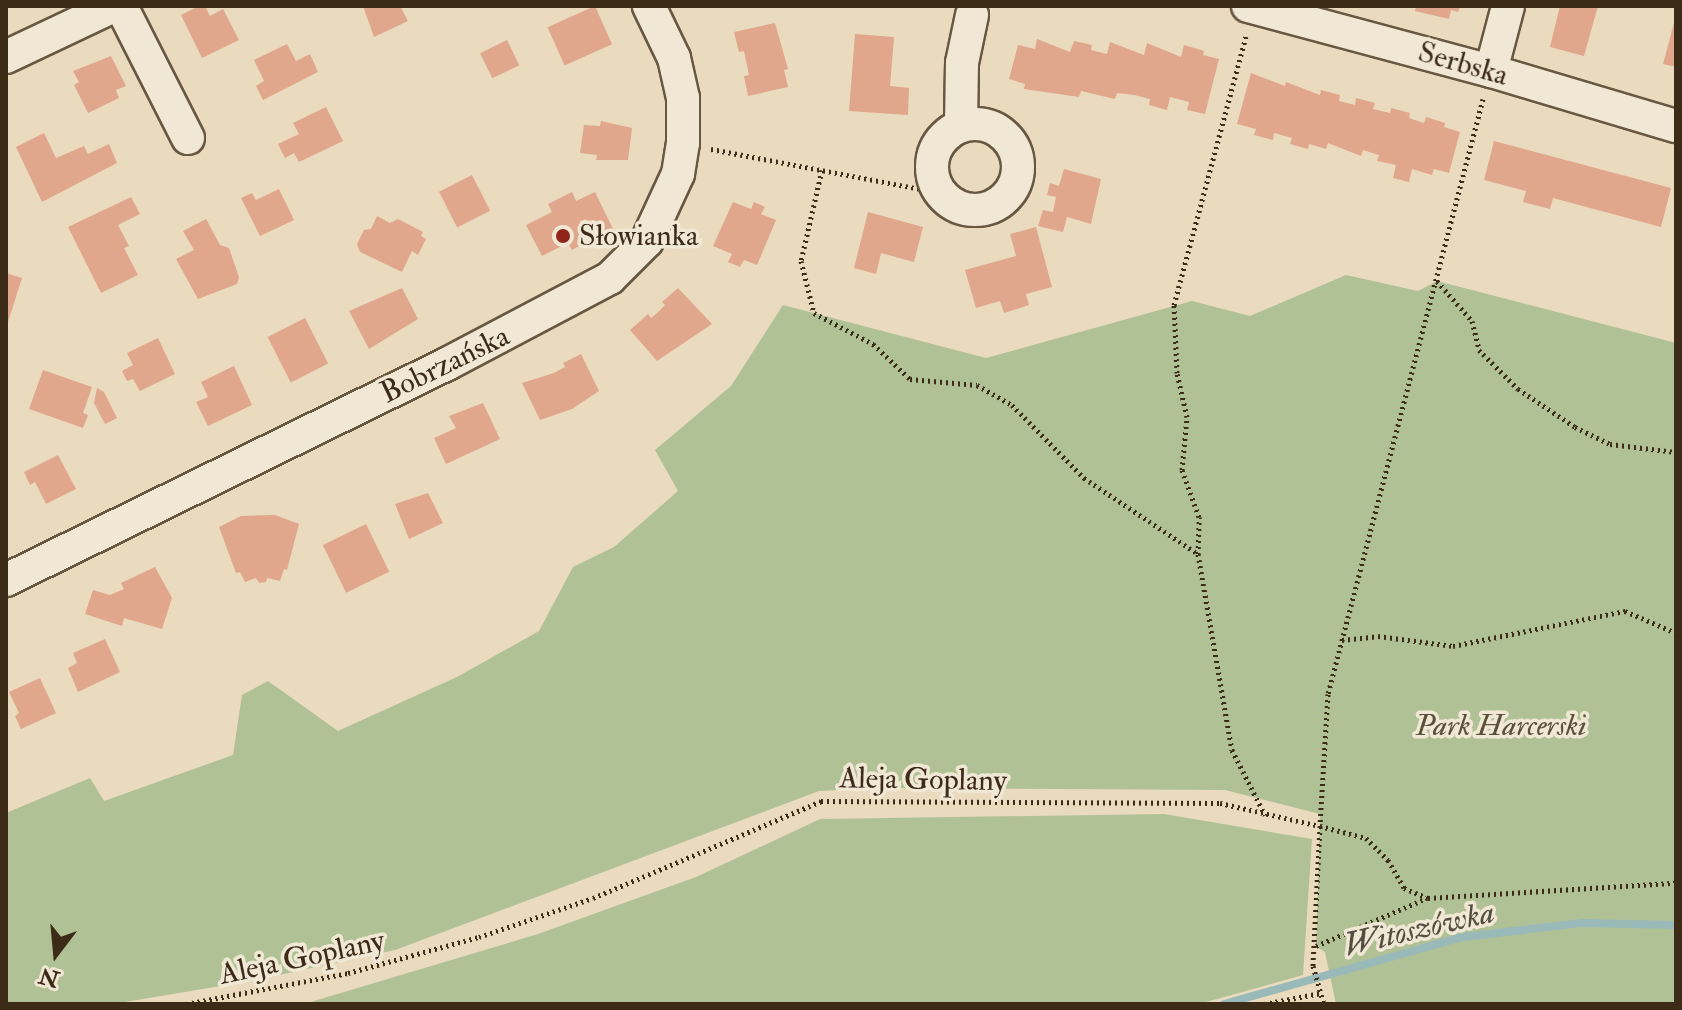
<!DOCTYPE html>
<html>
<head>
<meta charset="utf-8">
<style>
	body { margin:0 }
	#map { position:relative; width:1682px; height:1010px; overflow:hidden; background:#eadabe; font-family:"IM FELL Double Pica",serif }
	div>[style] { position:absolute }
	.green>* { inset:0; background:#b0c196 }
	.stream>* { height:8px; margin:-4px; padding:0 4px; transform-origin:4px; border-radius:4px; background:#9ab9b9 }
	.building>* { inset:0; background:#e1a78c; transform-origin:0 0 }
	.path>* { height:5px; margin-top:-2.5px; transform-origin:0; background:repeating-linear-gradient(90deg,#3c2b17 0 2px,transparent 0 6px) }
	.roads { filter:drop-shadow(2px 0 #685741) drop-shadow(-2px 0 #685741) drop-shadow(0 2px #685741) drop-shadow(0 -2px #685741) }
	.minor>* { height:32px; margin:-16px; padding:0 16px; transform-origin:16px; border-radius:16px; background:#f1e7d5 }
	.minor>.ring { margin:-16px; padding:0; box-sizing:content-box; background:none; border:32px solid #f1e7d5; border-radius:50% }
	.dots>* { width:22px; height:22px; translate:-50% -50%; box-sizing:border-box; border:4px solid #f1e7d5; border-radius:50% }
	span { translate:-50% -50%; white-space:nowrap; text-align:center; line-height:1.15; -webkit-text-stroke:7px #f1e7d5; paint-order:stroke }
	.street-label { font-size:30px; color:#3c2b17 }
	.poi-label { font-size:30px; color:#3c2b17 }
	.left { translate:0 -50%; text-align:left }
	.park-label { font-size:30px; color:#595037; font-style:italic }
	.water-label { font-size:32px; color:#544e40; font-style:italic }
	.frame { position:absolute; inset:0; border:8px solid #3c2b17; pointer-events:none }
	.north { position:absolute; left:16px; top:914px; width:80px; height:80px; -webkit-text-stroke:6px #f1e7d5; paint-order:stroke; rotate:196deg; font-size:22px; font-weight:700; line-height:32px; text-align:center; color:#3c2b17 }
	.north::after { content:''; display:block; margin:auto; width:28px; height:36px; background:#3c2b17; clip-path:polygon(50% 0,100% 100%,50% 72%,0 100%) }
</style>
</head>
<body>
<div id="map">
	<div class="green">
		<div style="clip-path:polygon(1346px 275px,1418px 291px,1437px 281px,1676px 343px,1676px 1004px,1336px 1004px,1325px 952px,1316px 946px,1320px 814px,1225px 790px,875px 788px,819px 791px,395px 950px,256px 980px,125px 1002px,6px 1004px,6px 813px,90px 778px,104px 801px,233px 755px,242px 695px,268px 681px,338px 731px,457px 677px,539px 631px,573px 567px,614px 547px,678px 491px,655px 450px,731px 386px,783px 305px,986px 358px,1192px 301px,1250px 316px)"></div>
		<div style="clip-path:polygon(1164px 814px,1312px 839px,1303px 975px,1199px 1004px,304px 1004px,538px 934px,696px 877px,820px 819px)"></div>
	</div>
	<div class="stream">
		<div style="left:1224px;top:1004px;width:248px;rotate:-15.7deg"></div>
		<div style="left:1463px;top:937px;width:121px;rotate:-6.7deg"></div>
		<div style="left:1583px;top:923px;width:93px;rotate:1.2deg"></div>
	</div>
	<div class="building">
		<div style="clip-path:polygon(199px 6px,205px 6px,210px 16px,223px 9px,239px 40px,202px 58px,181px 15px)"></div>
		<div style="clip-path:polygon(363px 6px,400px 6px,408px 21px,374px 37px)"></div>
		<div style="left:595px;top:6px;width:42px;height:52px;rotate:66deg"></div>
		<div style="clip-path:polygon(1416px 6px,1460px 6px,1458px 12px,1451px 10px,1449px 19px,1415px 11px)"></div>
		<div style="clip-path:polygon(1560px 6px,1598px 6px,1584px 56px,1550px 47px)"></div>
		<div style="clip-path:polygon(1675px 19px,1676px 19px,1676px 67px,1663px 64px)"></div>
		<div style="clip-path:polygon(775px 23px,788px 69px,784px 70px,788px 87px,748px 96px,744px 76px,749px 75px,744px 51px,739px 52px,734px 32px)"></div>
		<div style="clip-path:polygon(855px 34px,894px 37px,890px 86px,909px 88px,908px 115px,849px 111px)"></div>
		<div style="clip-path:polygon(1037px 39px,1070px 52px,1074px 41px,1092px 45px,1091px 50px,1107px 54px,1110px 42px,1144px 55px,1147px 43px,1181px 57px,1184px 45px,1204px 51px,1203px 55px,1219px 59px,1205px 114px,1187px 110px,1189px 102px,1170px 97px,1167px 110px,1149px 105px,1150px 99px,1134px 95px,1117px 93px,1115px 99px,1081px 91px,1079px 97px,1024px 89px,1025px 84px,1009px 79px,1018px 45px,1035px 49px)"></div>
		<div style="left:507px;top:40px;width:28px;height:30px;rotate:64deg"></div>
		<div style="clip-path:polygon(287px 44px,296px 61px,310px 54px,318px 72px,263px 100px,256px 86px,264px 81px,254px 60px)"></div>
		<div style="clip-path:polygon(111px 56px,126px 86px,116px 90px,119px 98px,88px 113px,74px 85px,79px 82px,73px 71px)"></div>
		<div style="clip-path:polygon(1251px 73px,1285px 86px,1286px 82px,1320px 95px,1321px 90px,1340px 95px,1339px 101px,1355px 105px,1356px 98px,1375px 103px,1373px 109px,1390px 113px,1391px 108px,1410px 113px,1409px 118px,1424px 123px,1426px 117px,1445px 123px,1444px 127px,1460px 132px,1449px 173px,1434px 169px,1432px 175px,1412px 169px,1409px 182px,1393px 178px,1396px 165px,1377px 161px,1379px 155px,1363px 150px,1361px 156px,1328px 143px,1326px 149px,1309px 144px,1308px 149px,1290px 144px,1292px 138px,1274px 133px,1273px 140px,1254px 135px,1256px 129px,1237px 124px)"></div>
		<div style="clip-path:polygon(326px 107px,343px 141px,299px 162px,294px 153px,285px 158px,278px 144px,299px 134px,293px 123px)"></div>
		<div style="clip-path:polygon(601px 121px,632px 128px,628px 160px,596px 160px,597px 155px,580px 153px,584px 125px,600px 126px)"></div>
		<div style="clip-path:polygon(44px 133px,56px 158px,84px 146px,88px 154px,109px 144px,117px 163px,42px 202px,16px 147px)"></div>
		<div style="clip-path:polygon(1494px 141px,1671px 188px,1661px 227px,1553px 198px,1550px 209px,1523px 202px,1526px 191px,1484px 180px)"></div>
		<div style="clip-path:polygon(1064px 169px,1101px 179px,1091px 224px,1067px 217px,1063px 232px,1038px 226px,1043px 210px,1053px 212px,1056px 197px,1047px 195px,1050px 183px,1059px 186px)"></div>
		<div style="left:472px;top:175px;width:40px;height:37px;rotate:63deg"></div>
		<div style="clip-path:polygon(279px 189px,294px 220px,260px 236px,241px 198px,252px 193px,256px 200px)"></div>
		<div style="clip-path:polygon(572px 192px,576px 201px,595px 192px,613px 229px,593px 239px,589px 231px,579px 237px,583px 244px,572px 250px,568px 243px,542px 256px,526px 225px,552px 212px,548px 204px)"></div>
		<div style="clip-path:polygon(131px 197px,140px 214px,118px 225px,129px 246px,124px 248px,138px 275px,101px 293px,68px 227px)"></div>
		<div style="clip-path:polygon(733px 202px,751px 209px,754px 202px,765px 207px,761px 214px,776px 220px,757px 265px,744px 260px,740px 267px,728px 262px,732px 254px,713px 246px)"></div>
		<div style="clip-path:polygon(868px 212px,923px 227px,914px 262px,881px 253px,876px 274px,854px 268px)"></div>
		<div style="clip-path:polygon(377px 216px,390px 223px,398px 219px,423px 232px,421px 236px,426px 239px,418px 255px,412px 251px,402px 272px,360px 252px,357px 244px,364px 230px,371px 229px)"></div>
		<div style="clip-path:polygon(206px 219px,220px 245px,229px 248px,239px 277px,237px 284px,198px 299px,176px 259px,194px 250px,183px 231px)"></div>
		<div style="clip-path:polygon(1036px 227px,1052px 287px,1026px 294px,1029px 305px,1004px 313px,1000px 301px,976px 308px,965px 270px,1016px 256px,1010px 234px)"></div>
		<div style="clip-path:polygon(6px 273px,22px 278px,7px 325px,6px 324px)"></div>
		<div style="clip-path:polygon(402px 288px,418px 319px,369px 349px,349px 311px)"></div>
		<div style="clip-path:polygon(678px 288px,712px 324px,657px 361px,630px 330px,648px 314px,651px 318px,656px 314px,665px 305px,662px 302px)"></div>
		<div style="left:305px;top:318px;width:51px;height:42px;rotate:63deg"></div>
		<div style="clip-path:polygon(158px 338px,175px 374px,140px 391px,133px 379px,127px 381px,122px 371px,133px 365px,127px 353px)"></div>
		<div style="clip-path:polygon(581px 354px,599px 391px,572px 409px,540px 420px,522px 383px,554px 373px,565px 367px,563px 363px)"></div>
		<div style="clip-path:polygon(234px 366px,252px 405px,208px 426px,196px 402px,208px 397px,201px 382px)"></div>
		<div style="clip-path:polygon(43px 370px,92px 387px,83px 413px,88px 415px,83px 428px,29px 409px)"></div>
		<div style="clip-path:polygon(97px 388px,104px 392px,117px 418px,105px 424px,94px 403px)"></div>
		<div style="clip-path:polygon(483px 403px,500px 439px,446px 464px,434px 438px,456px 428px,449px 416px)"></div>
		<div style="clip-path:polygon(58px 455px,76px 489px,46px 504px,35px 482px,30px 485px,24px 472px)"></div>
		<div style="clip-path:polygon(428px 493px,443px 523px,409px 539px,395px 504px)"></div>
		<div style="clip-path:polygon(275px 515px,299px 524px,287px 570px,284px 569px,280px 581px,267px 578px,266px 582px,259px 583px,256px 578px,245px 582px,240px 572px,236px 573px,219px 527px,241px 516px)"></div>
		<div style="left:366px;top:524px;width:53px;height:48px;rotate:64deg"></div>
		<div style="clip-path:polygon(155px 567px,172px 598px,162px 629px,124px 618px,122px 626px,85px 614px,93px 590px,110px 595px,124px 589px,121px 583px)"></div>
		<div style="clip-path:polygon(105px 639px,120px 672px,78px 692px,68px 668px,77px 663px,73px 653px)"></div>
		<div style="clip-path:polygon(40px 678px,56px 713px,21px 729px,15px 716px,19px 713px,9px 692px)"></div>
	</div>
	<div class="path">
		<div style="left:1483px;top:99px;width:615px;rotate:104.6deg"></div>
		<div style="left:1328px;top:694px;width:132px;rotate:93.5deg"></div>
		<div style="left:1320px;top:826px;width:48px;rotate:14.6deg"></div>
		<div style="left:1366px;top:838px;width:31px;rotate:45deg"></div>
		<div style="left:1388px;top:860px;width:32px;rotate:60deg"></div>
		<div style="left:1404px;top:888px;width:26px;rotate:23deg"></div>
		<div style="left:1428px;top:898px;width:248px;rotate:-3.5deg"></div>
		<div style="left:711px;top:149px;width:234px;rotate:10.8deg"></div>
		<div style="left:822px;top:170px;width:93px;rotate:103deg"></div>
		<div style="left:801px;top:261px;width:54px;rotate:76deg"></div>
		<div style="left:814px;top:313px;width:67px;rotate:27.7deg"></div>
		<div style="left:873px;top:344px;width:51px;rotate:43.4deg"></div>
		<div style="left:910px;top:379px;width:67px;rotate:5.1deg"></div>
		<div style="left:977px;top:385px;width:40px;rotate:29.7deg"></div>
		<div style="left:1012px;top:405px;width:103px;rotate:45.4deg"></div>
		<div style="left:1084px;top:478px;width:137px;rotate:33.7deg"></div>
		<div style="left:1198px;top:554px;width:199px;rotate:80.2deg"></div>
		<div style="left:1232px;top:750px;width:73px;rotate:63.1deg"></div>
		<div style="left:1437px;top:281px;width:53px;rotate:48.8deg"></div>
		<div style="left:1472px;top:321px;width:30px;rotate:76deg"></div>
		<div style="left:1479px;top:350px;width:55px;rotate:45deg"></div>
		<div style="left:1518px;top:389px;width:69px;rotate:33.7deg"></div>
		<div style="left:1575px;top:427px;width:39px;rotate:26deg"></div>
		<div style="left:1610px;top:444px;width:66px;rotate:6.9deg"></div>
		<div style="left:1198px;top:554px;width:37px;rotate:-88deg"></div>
		<div style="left:1199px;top:517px;width:50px;rotate:-109.9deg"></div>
		<div style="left:1182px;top:470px;width:53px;rotate:-84.6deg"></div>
		<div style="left:1187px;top:417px;width:45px;rotate:-102.8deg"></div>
		<div style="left:1177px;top:373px;width:68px;rotate:-92.5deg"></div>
		<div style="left:1174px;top:305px;width:278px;rotate:-75deg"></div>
		<div style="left:1342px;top:640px;width:36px;rotate:-6deg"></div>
		<div style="left:1378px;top:636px;width:76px;rotate:7.6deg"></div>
		<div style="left:1453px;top:646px;width:176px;rotate:-11.5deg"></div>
		<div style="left:1625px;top:611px;width:56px;rotate:23.3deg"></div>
		<div style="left:1316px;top:946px;width:121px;rotate:-23.4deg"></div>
		<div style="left:186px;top:1004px;width:165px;rotate:-10.8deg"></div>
		<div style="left:348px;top:973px;width:136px;rotate:-15.4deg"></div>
		<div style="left:479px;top:937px;width:120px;rotate:-18.9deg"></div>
		<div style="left:593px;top:898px;width:248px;rotate:-23deg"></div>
		<div style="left:821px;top:801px;width:399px;rotate:0.3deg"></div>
		<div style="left:1220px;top:803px;width:103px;rotate:13deg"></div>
		<div style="left:1320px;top:826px;width:140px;rotate:92.9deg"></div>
		<div style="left:1313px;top:966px;width:40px;rotate:74deg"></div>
		<div style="left:1264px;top:1004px;width:58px;rotate:-10.9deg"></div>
	</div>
	<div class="roads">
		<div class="minor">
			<div style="left:121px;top:6px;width:148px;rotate:63.1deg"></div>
			<div style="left:1248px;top:6px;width:252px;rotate:15deg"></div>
			<div style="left:1491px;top:71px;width:193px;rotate:16.6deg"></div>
			<div style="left:6px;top:57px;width:119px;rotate:-25.3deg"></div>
			<div style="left:1491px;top:71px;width:67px;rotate:-75.3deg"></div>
			<div class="ring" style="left:932px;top:124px;width:54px;height:54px"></div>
			<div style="left:961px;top:126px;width:63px;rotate:-89.1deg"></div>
			<div style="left:962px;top:63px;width:49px;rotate:-78.2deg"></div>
			<div style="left:6px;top:580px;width:491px;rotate:-26.1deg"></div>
			<div style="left:447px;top:364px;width:184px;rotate:-27.8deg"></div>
			<div style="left:610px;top:278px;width:52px;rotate:-45deg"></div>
			<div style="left:647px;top:241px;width:74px;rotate:-65.2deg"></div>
			<div style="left:678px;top:174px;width:31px;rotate:-81deg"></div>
			<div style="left:683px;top:143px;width:45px;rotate:-90deg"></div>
			<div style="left:683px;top:98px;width:41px;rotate:-102.7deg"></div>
			<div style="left:674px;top:58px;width:58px;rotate:-115.7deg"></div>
		</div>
	</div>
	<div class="dots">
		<div style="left:563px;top:236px;background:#8f2418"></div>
	</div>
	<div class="street-label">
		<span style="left:1463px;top:64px;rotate:16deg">Serbska</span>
		<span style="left:445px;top:365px;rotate:-26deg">Bobrzańska</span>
		<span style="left:923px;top:780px;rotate:1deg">Aleja Goplany</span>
		<span style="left:302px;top:958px;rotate:-12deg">Aleja Goplany</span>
	</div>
	<div class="poi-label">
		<span class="left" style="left:579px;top:236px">Słowianka</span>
	</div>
	<div class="park-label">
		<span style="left:1501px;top:726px">Park Harcerski</span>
	</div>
	<div class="water-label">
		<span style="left:1419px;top:929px;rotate:-13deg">Witoszówka</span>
	</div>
	<div class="frame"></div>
	<div class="north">N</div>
</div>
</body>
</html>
